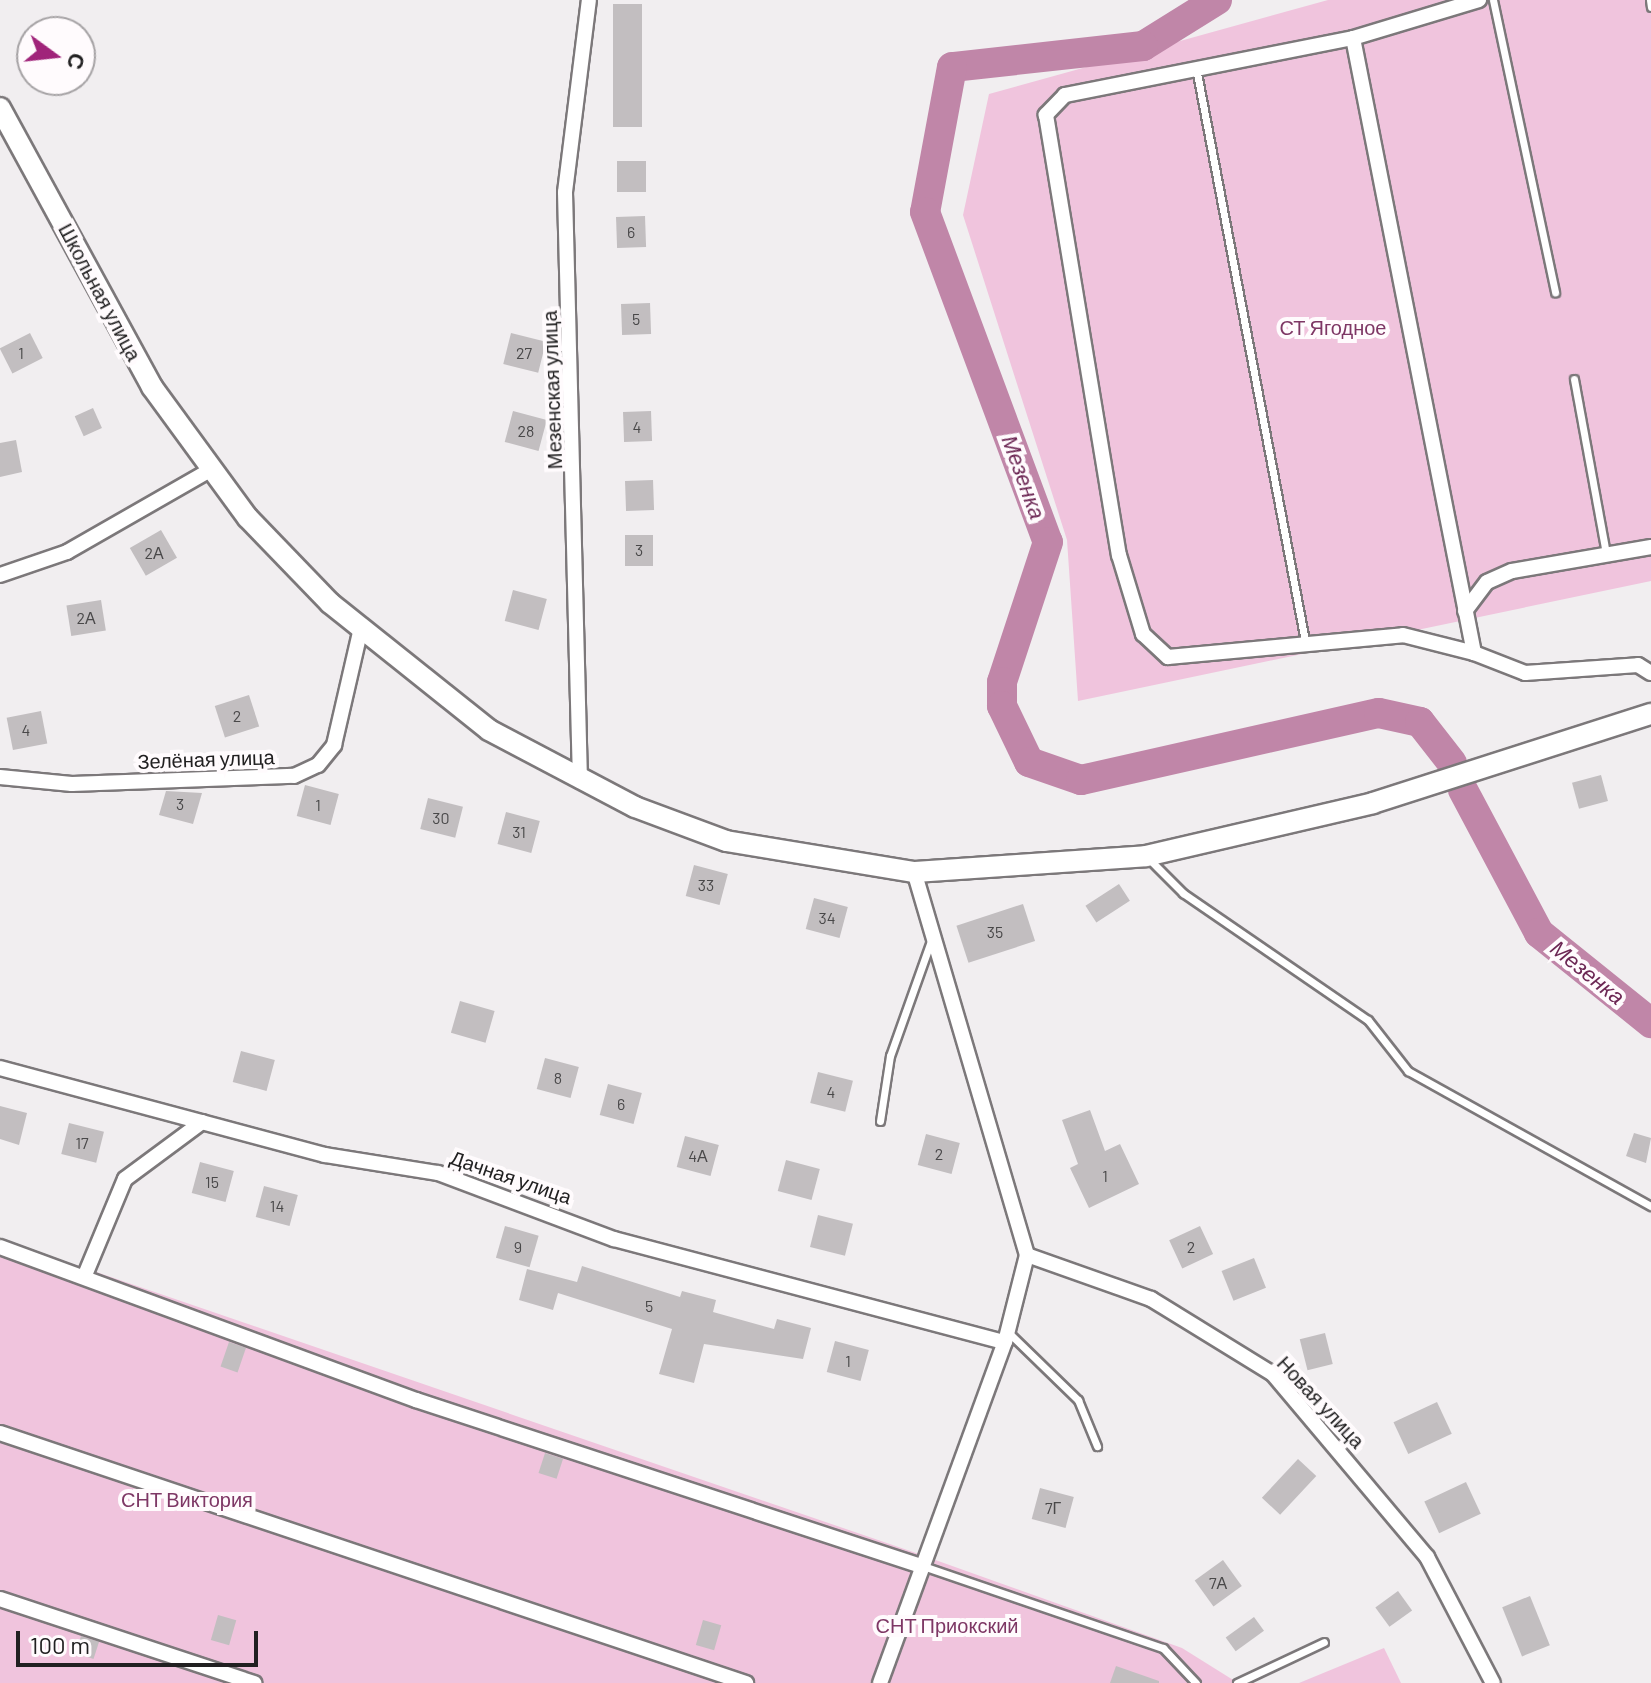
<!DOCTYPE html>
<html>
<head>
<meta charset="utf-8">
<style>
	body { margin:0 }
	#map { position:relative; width:1651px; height:1683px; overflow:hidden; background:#f1eef0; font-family:Barlow,sans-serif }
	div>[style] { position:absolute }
	.green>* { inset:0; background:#f0c4dd }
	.river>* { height:30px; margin:-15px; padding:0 15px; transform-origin:15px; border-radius:15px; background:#c086a8 }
	.building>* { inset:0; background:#c2bec0; transform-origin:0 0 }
	.roads { filter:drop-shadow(2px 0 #7c787a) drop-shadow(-2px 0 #7c787a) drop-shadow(0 2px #7c787a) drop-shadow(0 -2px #7c787a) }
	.service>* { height:7px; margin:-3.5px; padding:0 3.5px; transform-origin:3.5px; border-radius:3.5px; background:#fff }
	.minor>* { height:14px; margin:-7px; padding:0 7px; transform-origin:7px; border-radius:7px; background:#fff }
	.primary>* { height:20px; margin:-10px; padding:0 10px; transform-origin:10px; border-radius:10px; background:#fff }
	span { translate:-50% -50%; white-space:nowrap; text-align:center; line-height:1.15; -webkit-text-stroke:8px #fffbfd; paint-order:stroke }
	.number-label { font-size:16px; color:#494849 }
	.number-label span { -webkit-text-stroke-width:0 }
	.street-label { font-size:20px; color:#212021 }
	.park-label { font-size:20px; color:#7e3765 }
	.water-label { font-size:22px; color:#6c2754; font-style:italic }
	.north { position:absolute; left:16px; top:16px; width:80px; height:80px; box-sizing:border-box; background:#fffbfd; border:2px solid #a6a3a5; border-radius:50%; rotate:105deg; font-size:22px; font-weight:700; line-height:32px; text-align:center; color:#212021 }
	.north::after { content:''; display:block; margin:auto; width:28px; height:36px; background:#a0247a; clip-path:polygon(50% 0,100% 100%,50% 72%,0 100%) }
	.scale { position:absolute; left:16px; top:1631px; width:242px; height:36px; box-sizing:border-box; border:4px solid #212021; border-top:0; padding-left:10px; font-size:24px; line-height:28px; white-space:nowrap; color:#212021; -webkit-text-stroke:6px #fffbfd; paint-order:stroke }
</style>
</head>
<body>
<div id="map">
	<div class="green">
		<div style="clip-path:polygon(1328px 0,1651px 0,1651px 581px,1078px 701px,1067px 540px,963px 215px,989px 94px)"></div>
		<div style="clip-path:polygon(0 1239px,913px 1552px,1182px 1648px,1238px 1683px,0 1683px)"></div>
		<div style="clip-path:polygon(1384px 1648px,1401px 1683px,1299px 1683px)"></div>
	</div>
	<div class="river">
		<div style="left:1217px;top:0;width:87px;rotate:148.1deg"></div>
		<div style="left:1143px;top:46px;width:192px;rotate:173.7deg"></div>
		<div style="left:952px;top:67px;width:147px;rotate:100.5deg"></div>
		<div style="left:925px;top:212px;width:352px;rotate:69.6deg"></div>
		<div style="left:1048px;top:542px;width:147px;rotate:108.2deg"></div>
		<div style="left:1002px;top:682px;width:24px;rotate:90deg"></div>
		<div style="left:1002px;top:706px;width:62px;rotate:64.3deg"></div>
		<div style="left:1029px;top:762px;width:55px;rotate:19.1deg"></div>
		<div style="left:1081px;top:780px;width:305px;rotate:-12.7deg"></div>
		<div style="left:1379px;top:713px;width:42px;rotate:12.4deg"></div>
		<div style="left:1420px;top:722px;width:52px;rotate:52deg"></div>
		<div style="left:1463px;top:790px;width:162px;rotate:62deg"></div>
		<div style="left:1539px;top:933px;width:144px;rotate:38.8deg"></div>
	</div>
	<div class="building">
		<div style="left:613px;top:4px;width:29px;height:123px"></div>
		<div style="left:617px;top:161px;width:29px;height:31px"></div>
		<div style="left:645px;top:216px;width:31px;height:29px;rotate:88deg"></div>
		<div style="left:650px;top:303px;width:31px;height:29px;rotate:88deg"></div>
		<div style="left:30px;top:333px;width:28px;height:34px;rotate:63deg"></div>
		<div style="left:511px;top:333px;width:36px;height:32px;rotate:14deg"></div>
		<div style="left:93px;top:408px;width:22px;height:20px;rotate:66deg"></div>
		<div style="left:513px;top:411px;width:35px;height:32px;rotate:15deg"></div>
		<div style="left:651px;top:411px;width:30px;height:28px;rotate:88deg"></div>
		<div style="clip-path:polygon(16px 440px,22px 472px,0 477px,0 443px)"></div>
		<div style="left:653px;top:480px;width:30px;height:28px;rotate:88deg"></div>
		<div style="left:161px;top:530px;width:32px;height:36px;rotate:60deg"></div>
		<div style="left:625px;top:535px;width:28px;height:31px"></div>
		<div style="left:513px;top:590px;width:35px;height:32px;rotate:15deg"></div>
		<div style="left:101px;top:600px;width:31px;height:35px;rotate:81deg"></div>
		<div style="left:249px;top:695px;width:33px;height:36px;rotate:72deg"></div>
		<div style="left:41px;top:711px;width:33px;height:35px;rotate:79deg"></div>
		<div style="left:1601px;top:775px;width:27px;height:30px;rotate:75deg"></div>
		<div style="left:305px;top:785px;width:35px;height:32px;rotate:15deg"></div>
		<div style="clip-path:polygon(166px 791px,202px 793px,193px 824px,159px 815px)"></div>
		<div style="left:428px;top:798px;width:36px;height:32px;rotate:14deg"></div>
		<div style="left:506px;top:812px;width:35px;height:33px;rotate:15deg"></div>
		<div style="left:694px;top:865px;width:35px;height:32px;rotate:15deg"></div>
		<div style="left:1119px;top:884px;width:20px;height:40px;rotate:57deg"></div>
		<div style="left:814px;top:898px;width:35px;height:32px;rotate:15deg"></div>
		<div style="left:1023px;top:904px;width:39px;height:70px;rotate:72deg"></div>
		<div style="left:460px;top:1001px;width:36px;height:33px;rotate:16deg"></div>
		<div style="left:241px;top:1051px;width:35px;height:32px;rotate:15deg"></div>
		<div style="left:545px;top:1058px;width:35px;height:32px;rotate:15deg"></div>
		<div style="left:818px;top:1072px;width:36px;height:32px;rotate:14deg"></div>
		<div style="left:608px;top:1084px;width:35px;height:32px;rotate:15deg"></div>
		<div style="clip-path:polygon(0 1106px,27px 1113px,19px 1145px,0 1139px)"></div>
		<div style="clip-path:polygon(1090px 1110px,1105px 1151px,1120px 1144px,1139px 1184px,1089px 1208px,1070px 1168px,1078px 1164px,1062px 1120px)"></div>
		<div style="left:69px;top:1123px;width:36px;height:32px;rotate:14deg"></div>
		<div style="clip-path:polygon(1634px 1133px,1651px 1138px,1646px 1163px,1626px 1156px)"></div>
		<div style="left:926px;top:1134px;width:35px;height:32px;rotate:15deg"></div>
		<div style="left:685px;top:1136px;width:35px;height:32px;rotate:15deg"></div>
		<div style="left:786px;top:1160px;width:35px;height:32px;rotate:15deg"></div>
		<div style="left:200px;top:1162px;width:35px;height:32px;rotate:15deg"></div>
		<div style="left:264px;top:1186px;width:35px;height:32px;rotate:15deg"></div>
		<div style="left:818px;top:1215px;width:36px;height:33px;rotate:14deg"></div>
		<div style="left:505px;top:1226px;width:35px;height:33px;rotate:16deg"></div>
		<div style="left:1200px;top:1226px;width:31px;height:34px;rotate:65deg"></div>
		<div style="left:1254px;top:1258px;width:32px;height:35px;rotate:68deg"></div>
		<div style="clip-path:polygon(582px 1266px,680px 1297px,682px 1291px,716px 1300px,713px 1312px,774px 1329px,777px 1319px,811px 1328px,803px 1359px,704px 1344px,694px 1383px,659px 1374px,672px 1329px,558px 1293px,553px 1310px,519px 1300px,527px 1269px,577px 1282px)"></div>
		<div style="left:1325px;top:1333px;width:32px;height:26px;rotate:76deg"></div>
		<div style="left:835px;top:1341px;width:35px;height:32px;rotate:15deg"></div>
		<div style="left:229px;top:1342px;width:18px;height:26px;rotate:19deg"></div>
		<div style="left:1437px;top:1402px;width:35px;height:48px;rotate:65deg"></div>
		<div style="left:545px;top:1453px;width:19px;height:21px;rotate:18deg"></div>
		<div style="left:1298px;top:1459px;width:25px;height:53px;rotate:43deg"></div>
		<div style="left:1466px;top:1482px;width:35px;height:46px;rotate:65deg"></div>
		<div style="left:1040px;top:1488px;width:35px;height:32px;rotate:15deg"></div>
		<div style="left:1223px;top:1560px;width:32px;height:35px;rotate:54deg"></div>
		<div style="left:1398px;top:1591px;width:24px;height:28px;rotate:54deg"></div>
		<div style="left:1530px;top:1596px;width:53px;height:30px;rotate:68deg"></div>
		<div style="left:218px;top:1615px;width:19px;height:26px;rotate:16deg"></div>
		<div style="left:1254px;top:1617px;width:17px;height:35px;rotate:54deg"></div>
		<div style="left:703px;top:1620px;width:19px;height:26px;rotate:16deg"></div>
		<div style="left:81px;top:1636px;width:19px;height:18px;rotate:18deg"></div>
		<div style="clip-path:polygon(1116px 1666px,1159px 1681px,1159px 1683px,1110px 1683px)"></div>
	</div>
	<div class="roads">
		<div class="service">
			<div style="left:1493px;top:0;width:299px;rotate:78deg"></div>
			<div style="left:1650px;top:0;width:7px;rotate:82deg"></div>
			<div style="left:1197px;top:73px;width:578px;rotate:79.23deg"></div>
			<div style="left:1574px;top:379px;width:178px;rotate:79.6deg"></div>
			<div style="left:1150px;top:860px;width:47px;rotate:45deg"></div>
			<div style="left:1183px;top:893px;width:224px;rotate:34.5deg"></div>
			<div style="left:1368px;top:1020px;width:65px;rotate:51.9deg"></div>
			<div style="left:1408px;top:1071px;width:278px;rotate:29.1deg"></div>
			<div style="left:880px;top:1121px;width:66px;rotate:-81.3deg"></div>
			<div style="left:890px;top:1056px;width:125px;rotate:-70.4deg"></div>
			<div style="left:1008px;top:1332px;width:98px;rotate:44.2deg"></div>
			<div style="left:1078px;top:1400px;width:50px;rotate:67.6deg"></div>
			<div style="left:923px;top:1566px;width:254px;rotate:18.9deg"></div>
			<div style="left:1163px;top:1648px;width:48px;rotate:46.7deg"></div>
			<div style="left:1237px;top:1683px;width:96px;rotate:-25.2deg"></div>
		</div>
		<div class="minor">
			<div style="left:1479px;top:0;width:132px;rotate:163.2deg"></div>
			<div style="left:1353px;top:38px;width:627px;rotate:78.87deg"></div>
			<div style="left:1474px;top:653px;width:55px;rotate:21.4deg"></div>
			<div style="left:1525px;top:673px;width:113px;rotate:-4deg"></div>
			<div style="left:1638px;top:665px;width:15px;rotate:32deg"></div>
			<div style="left:1353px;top:38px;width:294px;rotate:168.8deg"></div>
			<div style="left:1065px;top:95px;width:28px;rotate:134deg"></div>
			<div style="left:1046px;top:115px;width:446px;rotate:80.6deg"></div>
			<div style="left:1119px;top:555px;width:83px;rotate:73.1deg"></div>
			<div style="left:1143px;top:634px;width:34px;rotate:43deg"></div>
			<div style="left:1168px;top:657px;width:236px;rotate:-5.3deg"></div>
			<div style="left:1403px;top:635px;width:73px;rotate:14.2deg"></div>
			<div style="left:0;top:575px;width:71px;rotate:-18.9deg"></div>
			<div style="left:67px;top:552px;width:165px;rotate:-29.8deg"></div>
			<div style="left:1465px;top:611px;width:36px;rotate:-53deg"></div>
			<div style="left:1487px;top:582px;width:27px;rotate:-24deg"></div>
			<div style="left:1512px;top:571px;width:141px;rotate:-9.8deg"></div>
			<div style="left:0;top:777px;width:72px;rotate:5.6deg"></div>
			<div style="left:72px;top:784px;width:222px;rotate:-2.1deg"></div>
			<div style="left:294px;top:776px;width:26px;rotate:-25deg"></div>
			<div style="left:318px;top:765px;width:26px;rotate:-51deg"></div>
			<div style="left:334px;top:745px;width:116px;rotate:-77deg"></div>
			<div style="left:580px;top:781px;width:589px;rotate:-91.46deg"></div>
			<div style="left:565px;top:192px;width:193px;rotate:-82.9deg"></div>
			<div style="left:0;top:1068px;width:336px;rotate:15deg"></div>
			<div style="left:325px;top:1155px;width:114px;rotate:9.1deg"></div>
			<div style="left:438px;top:1173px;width:188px;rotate:20.6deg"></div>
			<div style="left:614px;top:1239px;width:404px;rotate:14.8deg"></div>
			<div style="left:0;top:1247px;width:443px;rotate:20.2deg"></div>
			<div style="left:416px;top:1400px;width:532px;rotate:18.2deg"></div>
			<div style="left:1027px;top:1255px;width:132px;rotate:19.5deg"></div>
			<div style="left:1151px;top:1299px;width:143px;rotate:31.6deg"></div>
			<div style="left:1273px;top:1374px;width:239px;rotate:49.9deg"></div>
			<div style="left:1427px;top:1557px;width:142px;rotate:62.4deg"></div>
			<div style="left:85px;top:1275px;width:104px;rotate:-67.4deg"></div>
			<div style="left:125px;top:1179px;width:96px;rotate:-36.5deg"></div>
			<div style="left:0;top:1433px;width:787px;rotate:18.53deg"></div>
			<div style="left:0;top:1599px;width:268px;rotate:18.3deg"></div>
			<div style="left:880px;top:1683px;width:363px;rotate:-69.9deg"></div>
			<div style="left:1005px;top:1342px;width:90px;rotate:-75.8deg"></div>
			<div style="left:1027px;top:1255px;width:399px;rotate:-106.4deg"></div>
		</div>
		<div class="primary">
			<div style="left:0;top:108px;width:318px;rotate:61.4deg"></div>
			<div style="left:152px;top:387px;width:162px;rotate:53.8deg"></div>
			<div style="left:248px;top:518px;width:118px;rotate:46deg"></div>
			<div style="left:330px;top:603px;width:203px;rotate:38.6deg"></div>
			<div style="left:489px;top:730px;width:165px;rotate:27.8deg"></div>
			<div style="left:635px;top:807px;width:97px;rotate:20.5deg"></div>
			<div style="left:726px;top:841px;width:191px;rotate:9.4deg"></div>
			<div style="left:914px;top:872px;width:233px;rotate:-3.9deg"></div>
			<div style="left:1146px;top:856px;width:233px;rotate:-13.1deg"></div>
			<div style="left:1373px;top:803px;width:292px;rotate:-17.8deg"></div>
		</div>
	</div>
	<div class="number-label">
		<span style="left:631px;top:232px">6</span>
		<span style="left:636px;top:319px">5</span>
		<span style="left:21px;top:353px">1</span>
		<span style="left:524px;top:353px">27</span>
		<span style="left:637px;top:427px">4</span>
		<span style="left:526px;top:431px">28</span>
		<span style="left:639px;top:550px">3</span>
		<span style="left:154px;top:553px">2А</span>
		<span style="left:86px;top:618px">2А</span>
		<span style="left:237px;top:716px">2</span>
		<span style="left:26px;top:730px">4</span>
		<span style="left:180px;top:804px">3</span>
		<span style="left:318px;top:805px">1</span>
		<span style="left:441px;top:818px">30</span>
		<span style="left:519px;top:832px">31</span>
		<span style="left:706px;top:885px">33</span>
		<span style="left:827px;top:918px">34</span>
		<span style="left:995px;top:932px">35</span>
		<span style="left:558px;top:1078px">8</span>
		<span style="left:831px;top:1092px">4</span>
		<span style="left:621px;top:1104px">6</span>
		<span style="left:82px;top:1143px">17</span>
		<span style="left:939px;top:1154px">2</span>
		<span style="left:698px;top:1156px">4А</span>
		<span style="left:1105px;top:1176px">1</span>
		<span style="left:212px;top:1182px">15</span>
		<span style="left:277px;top:1206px">14</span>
		<span style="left:518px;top:1247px">9</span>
		<span style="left:1191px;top:1247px">2</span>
		<span style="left:649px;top:1306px">5</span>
		<span style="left:848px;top:1361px">1</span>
		<span style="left:1053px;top:1508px">7Г</span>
		<span style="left:1218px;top:1583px">7А</span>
	</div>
	<div class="street-label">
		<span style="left:100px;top:292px;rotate:62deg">Школьная улица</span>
		<span style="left:552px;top:390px;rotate:-92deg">Мезенская улица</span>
		<span style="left:206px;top:759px;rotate:-2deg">Зелёная улица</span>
		<span style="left:511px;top:1177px;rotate:19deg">Дачная улица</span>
		<span style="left:1321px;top:1402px;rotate:47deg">Новая улица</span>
	</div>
	<div class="park-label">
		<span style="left:1333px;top:327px">СТ Ягодное</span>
		<span style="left:187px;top:1499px">СНТ Виктория</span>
		<span style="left:947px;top:1625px">СНТ Приокский</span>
	</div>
	<div class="water-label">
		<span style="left:1024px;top:477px;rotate:70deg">Мезенка</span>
		<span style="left:1588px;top:972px;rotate:39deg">Мезенка</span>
	</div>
	<div class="north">С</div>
	<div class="scale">100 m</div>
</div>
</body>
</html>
